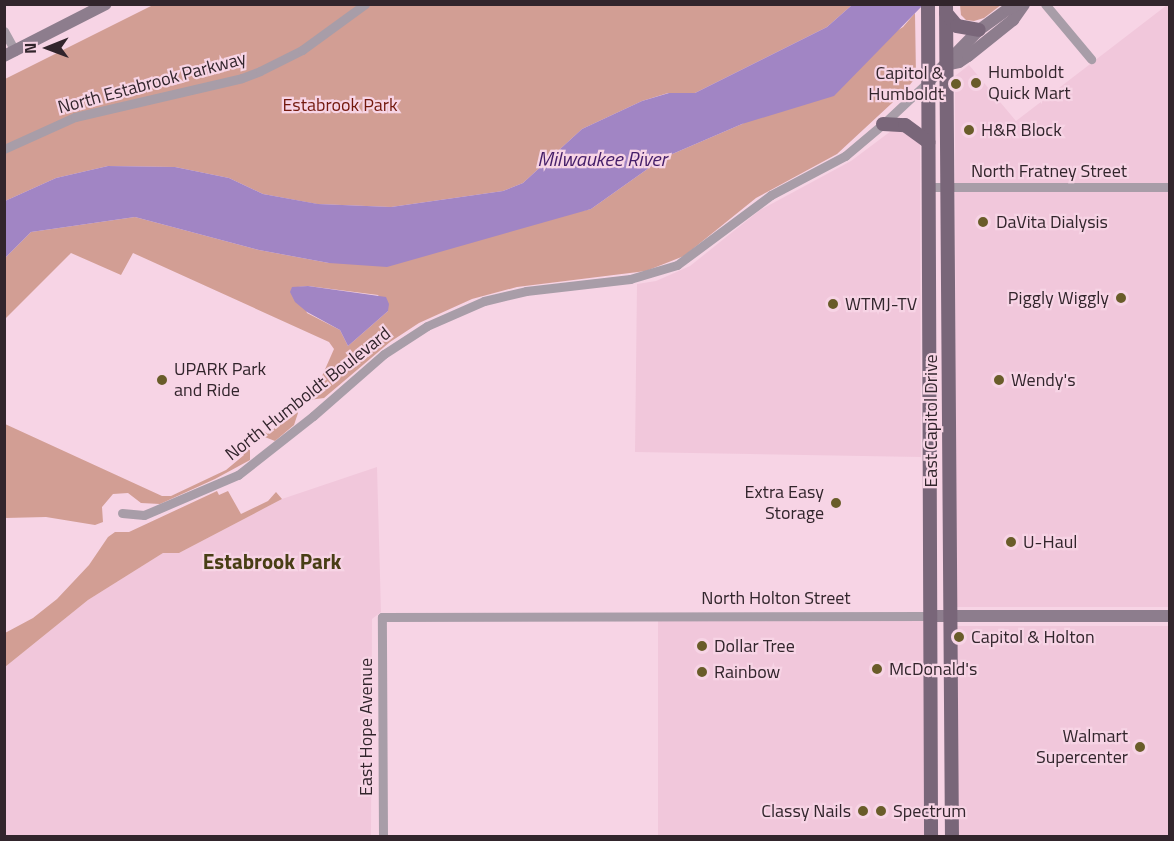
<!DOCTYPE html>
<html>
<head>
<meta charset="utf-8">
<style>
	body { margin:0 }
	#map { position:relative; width:1174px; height:841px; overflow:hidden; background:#f7d4e5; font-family:"Titillium Web",sans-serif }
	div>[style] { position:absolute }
	.built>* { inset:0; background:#f1c7db; transform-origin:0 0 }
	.green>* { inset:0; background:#d29e94 }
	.water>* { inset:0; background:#a185c4 }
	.street>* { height:9px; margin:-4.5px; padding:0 4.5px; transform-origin:4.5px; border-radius:4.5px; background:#a89da8 }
	.secondary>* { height:12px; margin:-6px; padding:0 6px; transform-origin:6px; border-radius:6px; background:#8d7d8d }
	.primary>* { height:14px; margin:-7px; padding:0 7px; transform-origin:7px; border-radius:7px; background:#796679 }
	.dots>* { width:16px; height:16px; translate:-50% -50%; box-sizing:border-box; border:3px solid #f7d4e5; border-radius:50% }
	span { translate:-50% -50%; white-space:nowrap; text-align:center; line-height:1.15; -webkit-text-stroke:4.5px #f7d4e5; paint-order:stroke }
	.poi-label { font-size:18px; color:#32252c }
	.left { translate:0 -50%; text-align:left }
	.right { translate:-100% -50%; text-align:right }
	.street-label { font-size:18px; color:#32252c }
	.park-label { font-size:18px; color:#72180d }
	.water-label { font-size:20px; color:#451e69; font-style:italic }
	.quarter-label { font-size:21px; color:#483e15; font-weight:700 }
	.frame { position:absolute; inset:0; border:6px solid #32252c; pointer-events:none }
	.north { position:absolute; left:18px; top:18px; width:60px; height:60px; -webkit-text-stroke:4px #f7d4e5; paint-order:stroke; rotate:269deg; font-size:16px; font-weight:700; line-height:24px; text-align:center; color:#32252c }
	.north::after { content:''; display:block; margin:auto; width:21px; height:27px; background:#32252c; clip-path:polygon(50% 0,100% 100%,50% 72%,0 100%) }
</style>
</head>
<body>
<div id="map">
	<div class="built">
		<div style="clip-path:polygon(1167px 5px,1169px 5px,1169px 607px,956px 607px,955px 76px,969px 65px,1016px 121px)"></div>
		<div style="clip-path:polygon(901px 128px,920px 144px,921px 457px,635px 452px,637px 284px,656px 281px,690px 266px,760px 210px,851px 161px,891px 131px)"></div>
		<div style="clip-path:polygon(377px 467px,381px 612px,372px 619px,371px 836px,5px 836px,5px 667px,88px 600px,163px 553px,179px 553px,282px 499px)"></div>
		<div style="left:930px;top:616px;width:220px;height:272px;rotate:90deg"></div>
		<div style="left:1169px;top:626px;width:210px;height:212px;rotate:90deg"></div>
	</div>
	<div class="green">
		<div style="clip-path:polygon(153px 5px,852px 5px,827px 27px,695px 93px,668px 93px,642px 101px,582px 129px,523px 183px,503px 191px,391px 207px,317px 204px,263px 194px,229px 178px,175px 167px,108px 166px,56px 178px,5px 201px,5px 79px)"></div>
		<div style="clip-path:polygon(960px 5px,960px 4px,1001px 5px,984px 18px,974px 21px,966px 20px,961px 15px)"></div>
		<div style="clip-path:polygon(evenodd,915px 13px,916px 77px,905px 91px,837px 154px,756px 198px,684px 256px,646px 271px,517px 287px,472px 299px,419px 323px,390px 342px,324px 398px,309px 400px,301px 394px,308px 390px,315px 392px,334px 349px,329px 342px,133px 253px,121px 275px,71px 253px,5px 319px,5px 258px,31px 232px,135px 217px,259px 250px,329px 263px,591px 209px,663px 158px,742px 124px,903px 27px,915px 13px,308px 286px,378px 295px,388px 311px,348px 346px,340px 330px,307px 313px,298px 287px,308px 286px)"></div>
		<div style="clip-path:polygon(288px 406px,296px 409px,298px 413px,294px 425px,275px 441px,257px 434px,262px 430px,268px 434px,290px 415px,285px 410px)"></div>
		<div style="clip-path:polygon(5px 424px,162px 496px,171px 496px,226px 470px,244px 455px,241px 450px,245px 445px,250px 448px,250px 460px,215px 479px,160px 504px,141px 503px,128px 493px,113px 494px,102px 507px,103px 522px,95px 525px,46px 517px,5px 518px)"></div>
		<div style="clip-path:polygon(217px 491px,219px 495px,228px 491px,241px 514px,268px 501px,276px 492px,282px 499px,179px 553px,163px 553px,88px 600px,5px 667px,5px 633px,33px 618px,57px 599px,89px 565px,108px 537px,115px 532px,129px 532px)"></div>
	</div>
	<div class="water">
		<div style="clip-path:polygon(852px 5px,923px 5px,834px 96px,742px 124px,663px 158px,591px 209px,387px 267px,329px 263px,259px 250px,135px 217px,31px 232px,5px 258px,5px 201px,56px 178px,108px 166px,175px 167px,229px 178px,263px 194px,318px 204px,391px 207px,503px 191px,523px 183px,582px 129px,642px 101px,669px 93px,695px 93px,827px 27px)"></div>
		<div style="clip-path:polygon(308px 286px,386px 297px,389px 304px,388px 311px,348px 346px,340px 330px,307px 312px,295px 302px,290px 292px,292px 287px)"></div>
	</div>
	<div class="street">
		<div style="left:1045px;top:4px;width:72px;rotate:50.1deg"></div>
		<div style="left:4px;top:31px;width:23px;rotate:61deg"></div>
		<div style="left:4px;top:149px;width:78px;rotate:-24.3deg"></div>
		<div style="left:75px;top:117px;width:171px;rotate:-13.1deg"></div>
		<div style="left:242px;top:78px;width:19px;rotate:-21deg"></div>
		<div style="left:260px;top:71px;width:47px;rotate:-26.6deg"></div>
		<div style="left:302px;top:50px;width:78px;rotate:-36.1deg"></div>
		<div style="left:928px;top:187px;width:242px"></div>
		<div style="left:122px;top:513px;width:22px;rotate:5deg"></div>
		<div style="left:144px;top:515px;width:102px;rotate:-23.1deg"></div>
		<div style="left:238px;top:475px;width:95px;rotate:-38.2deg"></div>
		<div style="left:313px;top:416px;width:94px;rotate:-41.1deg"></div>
		<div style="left:384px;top:354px;width:51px;rotate:-33.1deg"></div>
		<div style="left:427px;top:326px;width:62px;rotate:-23.7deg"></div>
		<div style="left:484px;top:301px;width:43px;rotate:-13.4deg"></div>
		<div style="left:526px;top:291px;width:105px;rotate:-6.6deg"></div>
		<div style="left:630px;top:279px;width:49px;rotate:-16.6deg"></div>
		<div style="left:677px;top:265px;width:117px;rotate:-36.7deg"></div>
		<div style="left:771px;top:195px;width:84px;rotate:-27.8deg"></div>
		<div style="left:845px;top:156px;width:50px;rotate:-40.1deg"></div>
		<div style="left:883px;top:124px;width:63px;rotate:-43.1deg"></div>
		<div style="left:383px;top:836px;width:219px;rotate:-90.3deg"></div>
		<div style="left:382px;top:617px;width:548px;rotate:-0.1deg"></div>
	</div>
	<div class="secondary">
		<div style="left:4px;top:56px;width:114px;rotate:-27deg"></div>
		<div style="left:946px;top:65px;width:13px;rotate:-13deg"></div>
		<div style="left:959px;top:62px;width:11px;rotate:-34deg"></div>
		<div style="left:968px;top:56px;width:58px;rotate:-38.7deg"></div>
		<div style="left:1013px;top:20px;width:19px;rotate:-55deg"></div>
		<div style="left:929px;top:81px;width:71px;rotate:-45.6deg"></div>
		<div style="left:979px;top:30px;width:36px;rotate:-36deg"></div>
		<div style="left:1008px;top:9px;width:13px;rotate:-23deg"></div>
		<div style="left:930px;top:616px;width:240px"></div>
	</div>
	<div class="primary">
		<div style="left:928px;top:4px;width:832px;rotate:89.79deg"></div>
		<div style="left:946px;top:4px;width:832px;rotate:89.59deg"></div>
		<div style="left:946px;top:13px;width:17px;rotate:50deg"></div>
		<div style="left:957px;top:26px;width:22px;rotate:10deg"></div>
		<div style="left:883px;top:124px;width:22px;rotate:3deg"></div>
		<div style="left:905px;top:125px;width:29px;rotate:36deg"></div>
	</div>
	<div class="dots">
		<div style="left:976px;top:83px;background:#695c29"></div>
		<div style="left:956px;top:84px;background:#695c29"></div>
		<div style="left:969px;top:130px;background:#695c29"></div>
		<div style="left:983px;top:222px;background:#695c29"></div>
		<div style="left:1121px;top:298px;background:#695c29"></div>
		<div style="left:833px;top:304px;background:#695c29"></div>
		<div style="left:162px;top:380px;background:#695c29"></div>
		<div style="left:999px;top:380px;background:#695c29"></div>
		<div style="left:836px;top:503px;background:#695c29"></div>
		<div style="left:1011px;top:542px;background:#695c29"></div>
		<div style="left:959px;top:637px;background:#695c29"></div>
		<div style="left:702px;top:646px;background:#695c29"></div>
		<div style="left:877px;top:669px;background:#695c29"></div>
		<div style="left:702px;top:672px;background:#695c29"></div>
		<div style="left:1140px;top:747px;background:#695c29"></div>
		<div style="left:863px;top:811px;background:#695c29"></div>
		<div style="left:881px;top:811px;background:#695c29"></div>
	</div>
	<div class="poi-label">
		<span class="left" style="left:988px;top:83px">Humboldt<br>Quick Mart</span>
		<span class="right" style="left:944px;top:84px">Capitol &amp;<br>Humboldt</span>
		<span class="left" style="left:981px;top:130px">H&amp;R Block</span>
		<span class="left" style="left:996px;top:222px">DaVita Dialysis</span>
		<span class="right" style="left:1109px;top:298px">Piggly Wiggly</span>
		<span class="left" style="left:845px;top:304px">WTMJ-TV</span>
		<span class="left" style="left:174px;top:380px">UPARK Park<br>and Ride</span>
		<span class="left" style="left:1011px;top:380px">Wendy's</span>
		<span class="right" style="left:824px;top:503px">Extra Easy<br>Storage</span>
		<span class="left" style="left:1023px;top:542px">U-Haul</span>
		<span class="left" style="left:971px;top:637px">Capitol &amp; Holton</span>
		<span class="left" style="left:714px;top:646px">Dollar Tree</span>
		<span class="left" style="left:889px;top:669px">McDonald's</span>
		<span class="left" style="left:714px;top:672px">Rainbow</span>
		<span class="right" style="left:1128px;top:747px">Walmart<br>Supercenter</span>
		<span class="right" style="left:851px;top:811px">Classy Nails</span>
		<span class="left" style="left:893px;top:811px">Spectrum</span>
	</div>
	<div class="street-label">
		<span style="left:152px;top:83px;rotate:-15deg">North Estabrook Parkway</span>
		<span style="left:1049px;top:171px">North Fratney Street</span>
		<span style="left:308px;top:394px;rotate:-38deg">North Humboldt Boulevard</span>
		<span style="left:931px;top:421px;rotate:-90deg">East Capitol Drive</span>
		<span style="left:776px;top:598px">North Holton Street</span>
		<span style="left:366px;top:727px;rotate:-90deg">East Hope Avenue</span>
	</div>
	<div class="park-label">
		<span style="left:340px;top:105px">Estabrook Park</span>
	</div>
	<div class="water-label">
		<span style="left:602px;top:158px">Milwaukee River</span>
	</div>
	<div class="quarter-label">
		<span style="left:272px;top:561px">Estabrook Park</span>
	</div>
	<div class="frame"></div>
	<div class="north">N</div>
</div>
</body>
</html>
